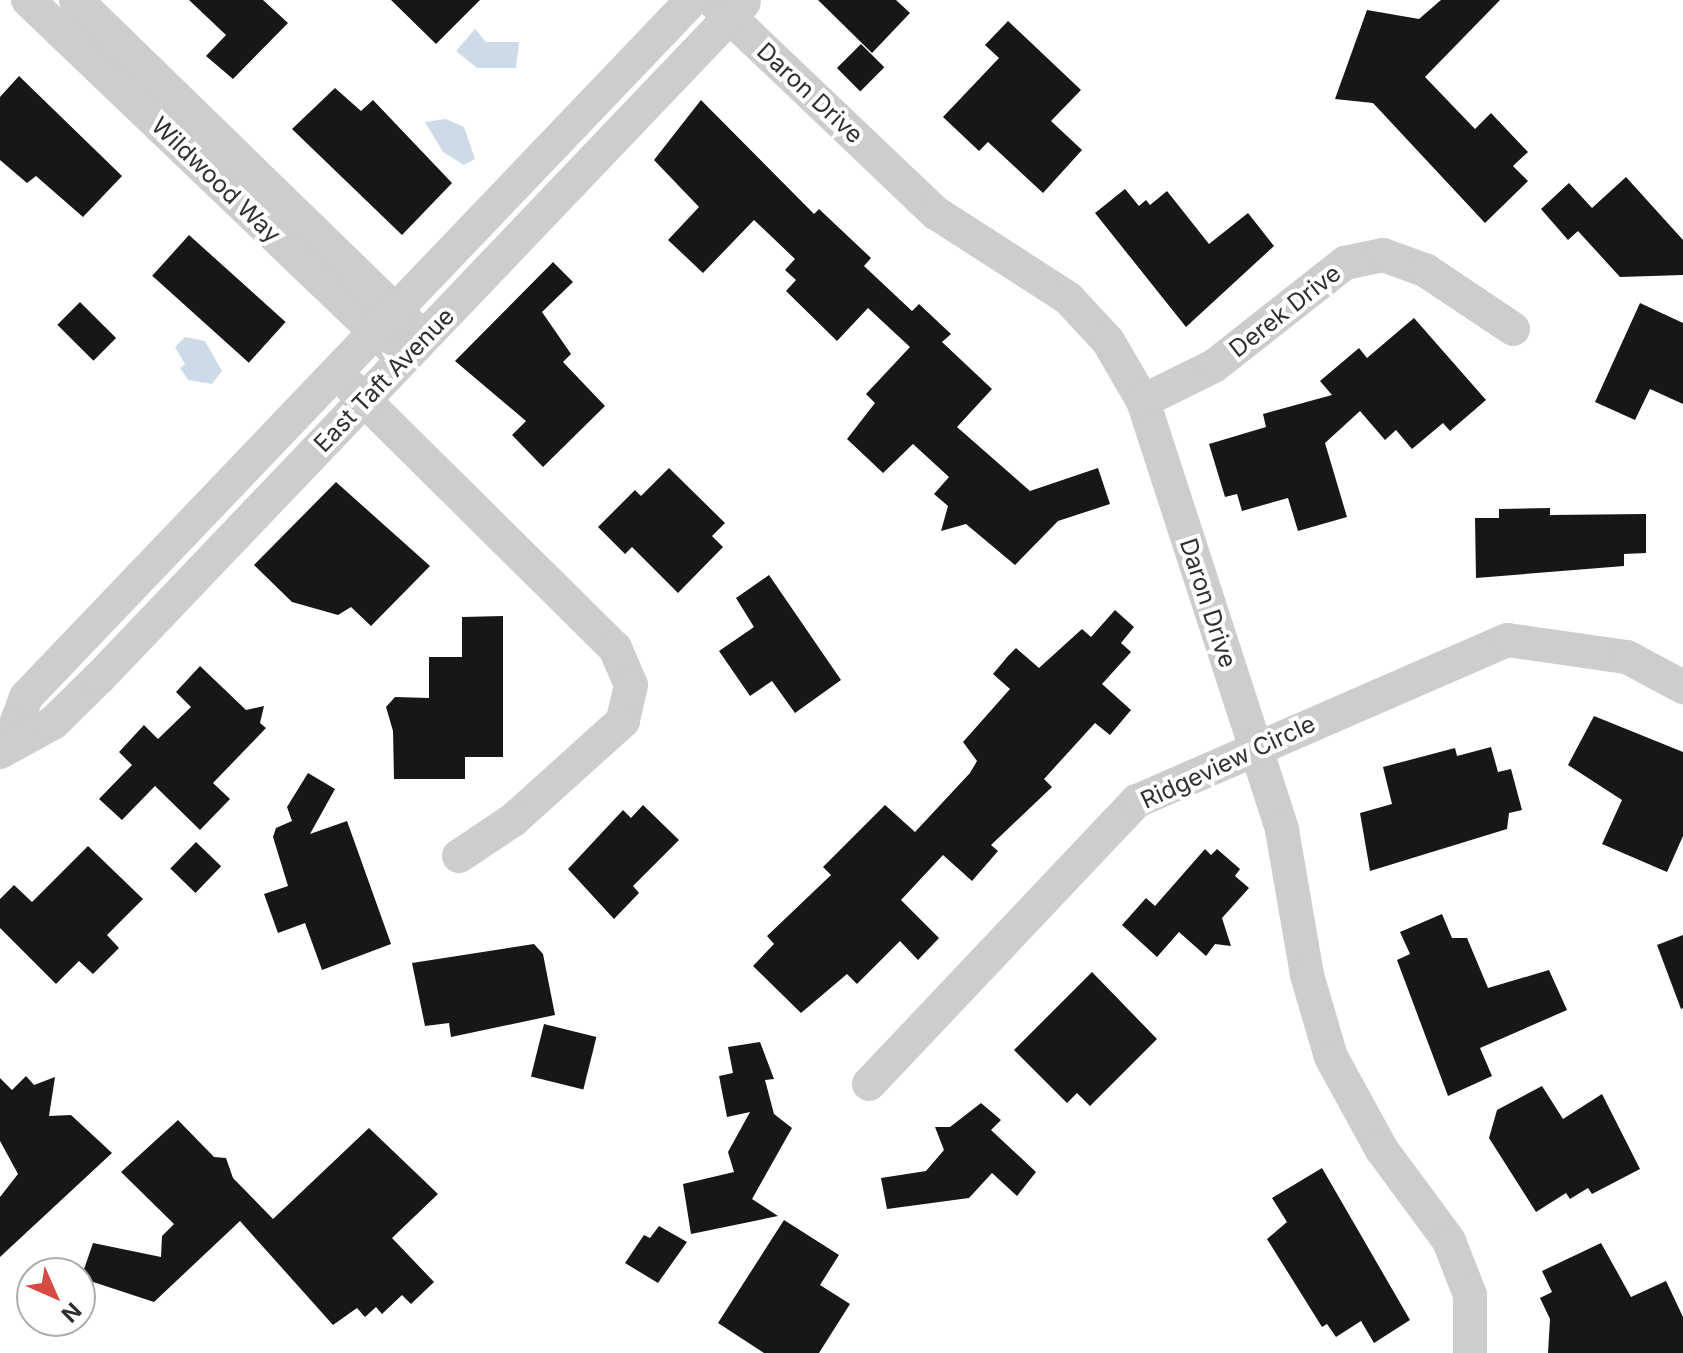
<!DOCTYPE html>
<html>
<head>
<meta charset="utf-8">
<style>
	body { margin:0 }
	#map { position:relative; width:1683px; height:1353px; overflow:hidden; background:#fff; font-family:Inter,sans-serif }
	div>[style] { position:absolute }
	.water>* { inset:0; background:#cddbe9 }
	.building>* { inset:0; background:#171717; transform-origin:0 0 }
	.minor>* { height:34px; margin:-17px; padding:0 17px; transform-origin:17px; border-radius:17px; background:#cdcdcd }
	span { translate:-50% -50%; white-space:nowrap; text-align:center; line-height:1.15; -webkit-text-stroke:8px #fff; paint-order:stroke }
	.street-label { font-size:24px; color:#303030 }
	.north { position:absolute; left:16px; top:1257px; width:80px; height:80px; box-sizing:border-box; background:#fff; border:2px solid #acacac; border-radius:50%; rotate:135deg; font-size:22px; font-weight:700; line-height:32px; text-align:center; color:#303030 }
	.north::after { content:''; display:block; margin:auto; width:28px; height:36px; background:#d64b43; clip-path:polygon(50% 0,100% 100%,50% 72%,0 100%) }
</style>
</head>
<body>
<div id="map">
	<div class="water">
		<div style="clip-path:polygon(475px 29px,486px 42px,519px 42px,516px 68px,477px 68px,456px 51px)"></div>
		<div style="clip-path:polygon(446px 119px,464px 127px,475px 159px,464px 165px,443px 152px,425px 122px)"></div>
		<div style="clip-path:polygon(185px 337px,205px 341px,222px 371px,212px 384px,188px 380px,180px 368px,185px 364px,175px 347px)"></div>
	</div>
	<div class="building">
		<div style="clip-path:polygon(189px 0,263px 0,288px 23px,233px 79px,206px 56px,226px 35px)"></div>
		<div style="clip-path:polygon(391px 0,480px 0,436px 44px)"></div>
		<div style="clip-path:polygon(818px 0,896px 0,910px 13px,872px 53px)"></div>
		<div style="clip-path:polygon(1441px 0,1500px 0,1425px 77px,1475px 129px,1491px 113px,1528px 152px,1513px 166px,1528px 181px,1485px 223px,1373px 103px,1335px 99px,1367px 10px,1419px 19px)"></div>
		<div style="clip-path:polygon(1008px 21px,1081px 90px,1051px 121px,1082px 150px,1043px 193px,988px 142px,979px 151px,943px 117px,999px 58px,985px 45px)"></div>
		<div style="left:861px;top:44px;width:33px;height:34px;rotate:45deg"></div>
		<div style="clip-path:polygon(19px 76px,122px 176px,83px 217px,36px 176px,27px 183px,0 160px,0 97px)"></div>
		<div style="clip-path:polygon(335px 88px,361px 111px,373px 100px,452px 183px,402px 235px,292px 129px)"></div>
		<div style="clip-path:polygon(701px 100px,814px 214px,819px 209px,871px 258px,864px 266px,912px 311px,919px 304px,951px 334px,942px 342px,992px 389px,957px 427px,1030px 491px,1098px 468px,1110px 504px,1058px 521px,1015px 565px,966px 524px,941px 531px,948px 506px,934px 494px,949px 477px,913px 444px,883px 473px,847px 439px,875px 403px,866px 394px,910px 347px,868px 308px,837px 341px,786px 291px,796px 280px,785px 270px,795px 259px,754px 220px,703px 273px,668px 240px,699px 207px,654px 160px)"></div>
		<div style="clip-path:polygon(1626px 177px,1683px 240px,1683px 275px,1620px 277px,1578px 231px,1568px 240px,1541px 209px,1569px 183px,1592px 208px)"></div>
		<div style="clip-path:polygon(1125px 189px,1139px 206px,1146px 200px,1150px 205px,1167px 191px,1209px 244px,1248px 213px,1274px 246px,1186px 327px,1095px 213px)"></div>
		<div style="left:189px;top:235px;width:130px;height:55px;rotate:42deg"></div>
		<div style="clip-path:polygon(553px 262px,573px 282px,542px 312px,571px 354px,563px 362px,605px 406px,543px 467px,512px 435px,526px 421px,455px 361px)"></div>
		<div style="left:80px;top:302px;width:51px;height:32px;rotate:45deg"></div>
		<div style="clip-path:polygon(1640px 303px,1683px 323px,1683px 404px,1650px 389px,1635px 420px,1595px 402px)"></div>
		<div style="clip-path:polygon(1414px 318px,1486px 400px,1450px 431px,1443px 423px,1412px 449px,1396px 430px,1385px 440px,1360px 411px,1325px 443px,1347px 517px,1298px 531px,1288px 498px,1242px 511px,1237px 494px,1225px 497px,1209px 444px,1266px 427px,1263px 414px,1332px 395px,1320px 381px,1359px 348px,1367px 358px)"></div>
		<div style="clip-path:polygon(669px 468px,725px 523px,712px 536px,723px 547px,678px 593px,632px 547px,625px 554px,598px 527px,635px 490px,641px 496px)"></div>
		<div style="clip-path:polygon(336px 482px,430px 566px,371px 626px,351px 607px,338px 615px,292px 602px,254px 565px)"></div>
		<div style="clip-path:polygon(1550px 508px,1550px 515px,1646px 514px,1646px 553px,1624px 554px,1624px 566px,1476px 578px,1475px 518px,1499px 518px,1499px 509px)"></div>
		<div style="clip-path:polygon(769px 575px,841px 680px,795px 713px,772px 681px,750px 696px,719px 651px,754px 627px,736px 598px)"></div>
		<div style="clip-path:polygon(1115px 610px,1134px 627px,1121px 643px,1131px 652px,1102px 684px,1131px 710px,1110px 735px,1095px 723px,1044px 779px,1052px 787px,991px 845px,998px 851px,972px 881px,943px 855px,901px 900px,939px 938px,918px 960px,900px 941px,857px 984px,847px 974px,801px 1013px,753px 966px,774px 944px,767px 936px,831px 875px,823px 867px,885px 805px,915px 832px,970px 773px,977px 761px,963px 742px,1010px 689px,993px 674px,1008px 656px,1016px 648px,1039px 668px,1082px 629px,1091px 637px)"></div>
		<div style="clip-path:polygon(503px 616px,503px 757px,465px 757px,465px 779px,394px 779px,393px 731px,386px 707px,395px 697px,429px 698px,429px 657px,462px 657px,462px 617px)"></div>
		<div style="clip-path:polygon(200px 666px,246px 710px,264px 706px,260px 723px,266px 728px,213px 783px,230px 799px,200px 830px,155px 786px,122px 820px,99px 799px,132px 765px,119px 752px,144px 725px,158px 739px,191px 707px,176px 692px)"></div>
		<div style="clip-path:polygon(1594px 716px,1683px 752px,1683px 836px,1667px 872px,1602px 844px,1622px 800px,1568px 765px)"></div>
		<div style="clip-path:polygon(1491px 747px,1498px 772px,1511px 769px,1522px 810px,1509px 813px,1507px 829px,1370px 871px,1360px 813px,1392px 804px,1383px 767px,1455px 748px,1457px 756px)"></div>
		<div style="clip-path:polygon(308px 773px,335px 789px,310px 834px,347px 821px,391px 944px,322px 970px,305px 923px,278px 933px,264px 894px,288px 886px,273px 837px,276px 828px,292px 821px,287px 807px)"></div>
		<div style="clip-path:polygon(643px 805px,679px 840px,633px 886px,639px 893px,614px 919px,568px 869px,623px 810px,631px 818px)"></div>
		<div style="left:196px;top:842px;width:35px;height:37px;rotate:44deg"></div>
		<div style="clip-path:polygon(88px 846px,143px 899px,107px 935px,119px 948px,93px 974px,79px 961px,56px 984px,0 928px,0 899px,14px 885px,32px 902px)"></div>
		<div style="clip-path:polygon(1205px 849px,1211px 855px,1217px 849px,1240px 869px,1235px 876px,1249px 888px,1222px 918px,1231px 946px,1215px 944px,1206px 956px,1179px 932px,1157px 957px,1122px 925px,1146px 898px,1155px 906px)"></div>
		<div style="clip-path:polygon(1442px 914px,1452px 938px,1467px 938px,1488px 988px,1549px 970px,1567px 1010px,1480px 1048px,1492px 1076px,1448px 1096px,1397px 960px,1410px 954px,1400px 932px)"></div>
		<div style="clip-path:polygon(1683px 935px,1683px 1008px,1681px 1009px,1657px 945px)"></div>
		<div style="clip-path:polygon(534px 944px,543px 954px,555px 1015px,451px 1037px,449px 1023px,425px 1026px,412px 963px)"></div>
		<div style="clip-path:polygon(1092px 972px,1157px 1039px,1090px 1106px,1077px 1093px,1067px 1103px,1014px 1050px)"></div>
		<div style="left:544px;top:1024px;width:54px;height:54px;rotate:14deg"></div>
		<div style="clip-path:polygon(760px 1042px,774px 1079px,765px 1080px,774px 1114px,792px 1128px,752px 1199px,778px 1216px,691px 1234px,683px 1184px,734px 1172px,728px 1152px,750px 1112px,727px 1117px,719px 1076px,733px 1073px,728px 1047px)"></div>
		<div style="clip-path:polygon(26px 1076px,34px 1085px,55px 1077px,49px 1116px,71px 1115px,112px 1153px,0 1257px,0 1197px,18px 1174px,0 1141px,0 1078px,12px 1090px)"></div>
		<div style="clip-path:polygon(1542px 1086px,1563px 1119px,1602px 1094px,1640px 1169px,1592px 1194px,1588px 1188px,1570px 1199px,1566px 1193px,1536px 1212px,1489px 1138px,1497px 1110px)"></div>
		<div style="clip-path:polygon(981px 1103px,1001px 1120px,991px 1130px,1036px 1172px,1017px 1196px,992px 1173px,969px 1198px,887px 1209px,881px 1178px,926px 1171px,944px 1150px,935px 1127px,950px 1127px)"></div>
		<div style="clip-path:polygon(178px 1120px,214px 1157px,226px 1158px,233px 1178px,273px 1219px,369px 1128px,438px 1194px,392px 1238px,434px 1282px,411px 1304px,402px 1295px,382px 1314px,376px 1307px,365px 1317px,357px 1308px,333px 1325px,240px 1221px,154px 1302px,81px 1278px,93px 1243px,161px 1257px,162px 1236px,174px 1224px,121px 1172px)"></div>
		<div style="clip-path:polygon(1322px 1168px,1410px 1320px,1374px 1343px,1361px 1321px,1336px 1337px,1327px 1324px,1322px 1327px,1267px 1239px,1287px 1222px,1272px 1198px)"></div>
		<div style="clip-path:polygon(784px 1220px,839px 1255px,820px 1285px,850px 1304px,819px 1353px,764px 1353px,718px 1323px)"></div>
		<div style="clip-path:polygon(659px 1226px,687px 1242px,658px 1283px,625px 1263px,644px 1235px,650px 1238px)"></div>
		<div style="clip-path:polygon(1601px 1243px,1631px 1297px,1666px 1281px,1683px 1317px,1683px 1353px,1548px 1353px,1550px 1319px,1540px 1298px,1552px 1292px,1542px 1271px)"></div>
	</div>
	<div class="minor">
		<div style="left:28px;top:0;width:504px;rotate:43.71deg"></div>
		<div style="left:76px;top:0;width:469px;rotate:44.2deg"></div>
		<div style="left:712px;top:0;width:309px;rotate:43.6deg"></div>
		<div style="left:936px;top:213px;width:157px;rotate:32.8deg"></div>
		<div style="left:1068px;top:298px;width:59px;rotate:47.1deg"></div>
		<div style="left:1108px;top:341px;width:69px;rotate:59.7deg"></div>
		<div style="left:1143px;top:401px;width:451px;rotate:72deg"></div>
		<div style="left:1282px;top:830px;width:147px;rotate:80.2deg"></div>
		<div style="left:1307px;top:975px;width:85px;rotate:73.7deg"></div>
		<div style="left:1331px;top:1057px;width:106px;rotate:61.3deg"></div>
		<div style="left:1382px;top:1150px;width:113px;rotate:53.6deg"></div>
		<div style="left:1449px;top:1241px;width:58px;rotate:68.7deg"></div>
		<div style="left:1470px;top:1295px;width:58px;rotate:90deg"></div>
		<div style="left:350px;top:386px;width:373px;rotate:44.7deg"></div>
		<div style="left:615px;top:648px;width:40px;rotate:66.6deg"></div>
		<div style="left:631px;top:685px;width:37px;rotate:103deg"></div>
		<div style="left:623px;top:721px;width:148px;rotate:138deg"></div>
		<div style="left:513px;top:820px;width:65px;rotate:146.3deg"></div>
		<div style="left:1143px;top:401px;width:79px;rotate:-26.2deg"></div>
		<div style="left:1214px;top:366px;width:167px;rotate:-38.2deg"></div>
		<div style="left:1345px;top:263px;width:39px;rotate:-12deg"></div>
		<div style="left:1383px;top:255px;width:45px;rotate:19.7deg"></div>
		<div style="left:1425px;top:270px;width:106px;rotate:33.8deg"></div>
		<div style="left:9px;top:743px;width:49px;rotate:-69.7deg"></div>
		<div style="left:26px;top:697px;width:964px;rotate:-46.3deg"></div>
		<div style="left:0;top:752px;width:60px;rotate:-28.7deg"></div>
		<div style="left:53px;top:723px;width:64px;rotate:-44.4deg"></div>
		<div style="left:99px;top:678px;width:934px;rotate:-46.34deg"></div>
		<div style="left:869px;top:1084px;width:390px;rotate:-46.6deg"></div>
		<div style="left:1137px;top:801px;width:404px;rotate:-23.5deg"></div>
		<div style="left:1507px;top:640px;width:121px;rotate:8.1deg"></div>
		<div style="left:1627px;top:657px;width:64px;rotate:28.2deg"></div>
	</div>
	<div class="street-label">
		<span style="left:810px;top:93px;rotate:43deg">Daron Drive</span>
		<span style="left:216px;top:180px;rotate:44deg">Wildwood Way</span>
		<span style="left:1285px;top:311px;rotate:-38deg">Derek Drive</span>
		<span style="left:384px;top:380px;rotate:-46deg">East Taft Avenue</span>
		<span style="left:1208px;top:603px;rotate:72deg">Daron Drive</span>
		<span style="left:1228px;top:762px;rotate:-25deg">Ridgeview Circle</span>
	</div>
	<div class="north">N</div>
</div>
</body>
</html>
